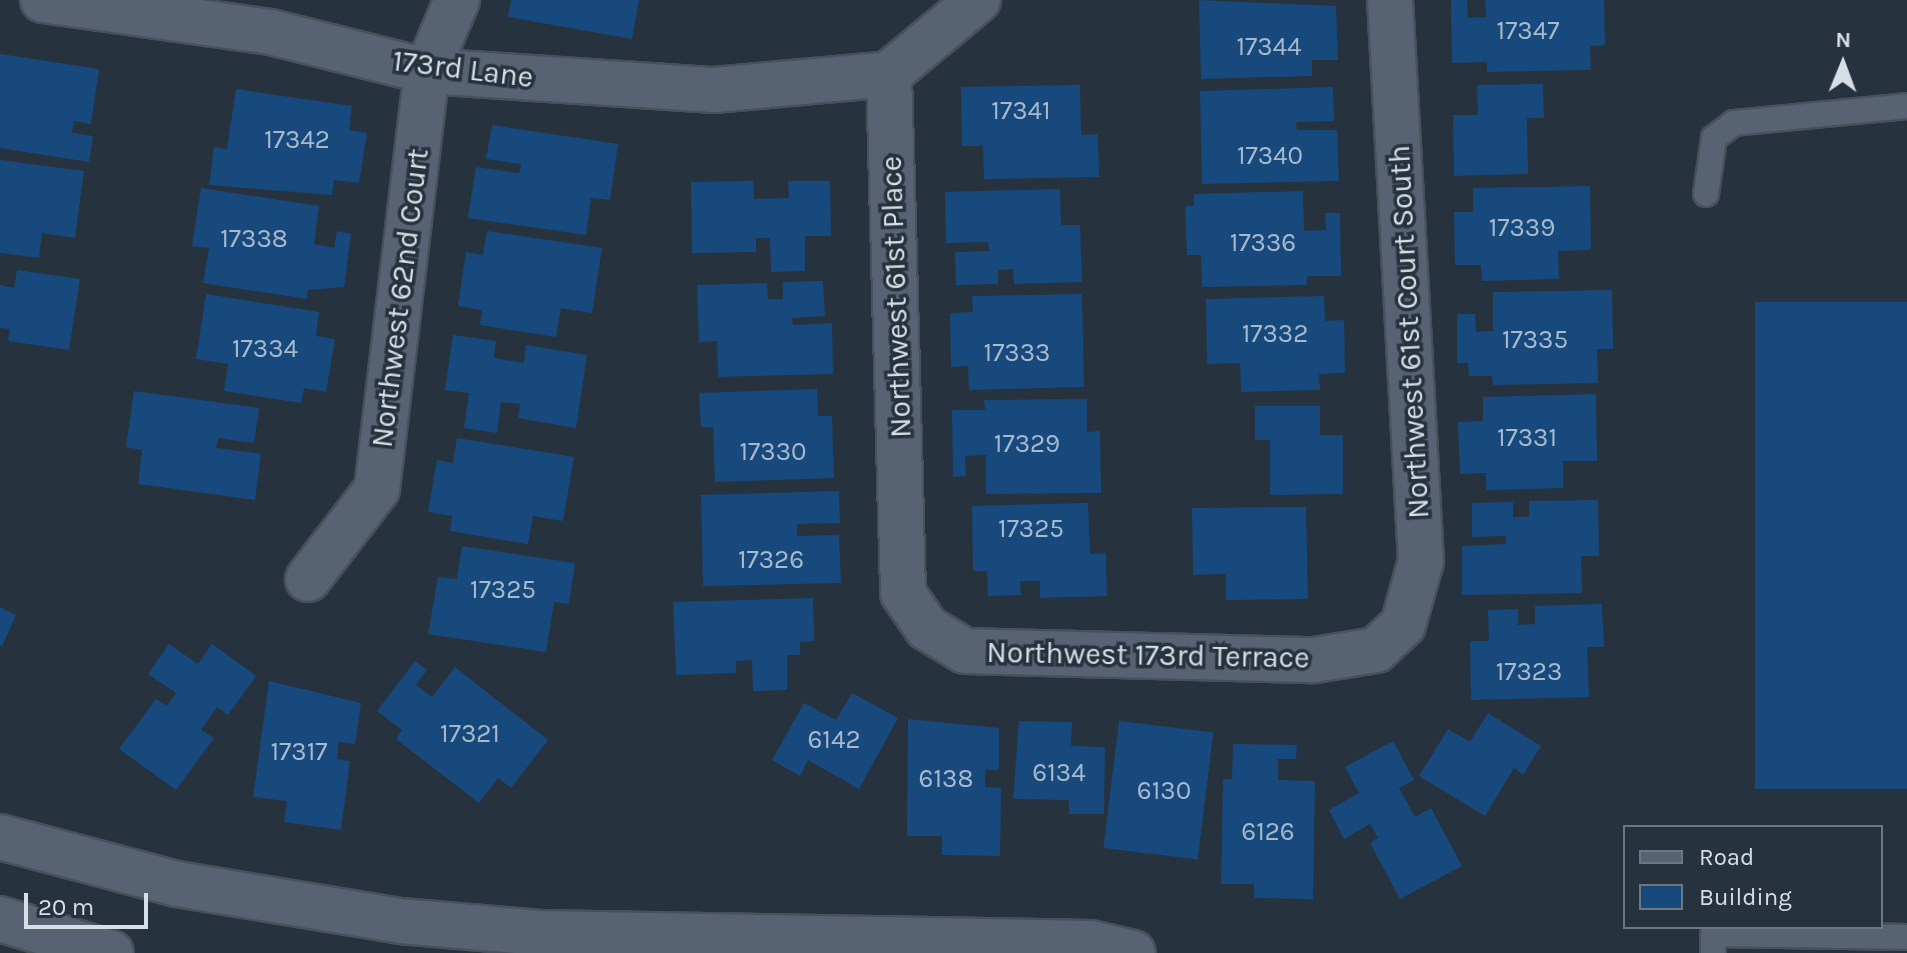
<!DOCTYPE html>
<html>
<head>
<meta charset="utf-8">
<style>
	body { margin:0 }
	#map { position:relative; width:1907px; height:953px; overflow:hidden; background:#26323e; font-family:Karla,sans-serif }
	div>[style] { position:absolute }
	.building>* { inset:0; background:#18497d; transform-origin:0 0 }
	.roads { filter:drop-shadow(2px 0 #47505b) drop-shadow(-2px 0 #47505b) drop-shadow(0 2px #47505b) drop-shadow(0 -2px #47505b) }
	.lane>* { height:24px; margin:-12px; padding:0 12px; transform-origin:12px; border-radius:12px; background:#576372 }
	.street>* { height:44px; margin:-22px; padding:0 22px; transform-origin:22px; border-radius:22px; background:#576372 }
	span { translate:-50% -50%; white-space:nowrap; text-align:center; line-height:1.15; -webkit-text-stroke:7px #26323e; paint-order:stroke }
	.number-label { font-size:26px; color:#a7b9cc }
	.number-label span { -webkit-text-stroke-width:0 }
	.street-label { font-size:30px; color:#d7dee6 }
	.legend { position:absolute; left:1623px; top:825px; width:260px; height:104px; box-sizing:border-box; background:#26323e; border:2px solid #6d7781; margin:0; padding:10px 14px; list-style:none; font-size:24px; color:#d7dee6 }
	.legend li { display:flex; align-items:center; gap:16px; height:40px }
	.legend b { width:40px; border:2px solid #6d7781 }
	.north { position:absolute; left:1803px; top:24px; width:80px; height:80px; -webkit-text-stroke:6px #26323e; paint-order:stroke; rotate:1deg; font-size:22px; font-weight:700; line-height:32px; text-align:center; color:#d7dee6 }
	.north::after { content:''; display:block; margin:auto; width:28px; height:36px; background:#d7dee6; clip-path:polygon(50% 0,100% 100%,50% 72%,0 100%) }
	.scale { position:absolute; left:24px; top:893px; width:124px; height:36px; box-sizing:border-box; border:4px solid #d7dee6; border-top:0; padding-left:10px; font-size:24px; line-height:28px; white-space:nowrap; color:#d7dee6; -webkit-text-stroke:6px #26323e; paint-order:stroke }
</style>
</head>
<body>
<div id="map">
	<div class="building">
		<div style="clip-path:polygon(511px 0,639px 0,632px 39px,508px 17px)"></div>
		<div style="clip-path:polygon(1199px 0,1336px 6px,1338px 60px,1312px 60px,1312px 76px,1201px 79px)"></div>
		<div style="clip-path:polygon(1451px 0,1467px 0,1468px 18px,1486px 17px,1485px 0,1604px 0,1605px 45px,1590px 46px,1591px 70px,1487px 72px,1487px 62px,1452px 63px)"></div>
		<div style="clip-path:polygon(0 54px,99px 69px,91px 124px,74px 121px,72px 133px,93px 136px,89px 162px,0 148px)"></div>
		<div style="clip-path:polygon(1543px 84px,1544px 118px,1527px 118px,1528px 174px,1454px 176px,1453px 115px,1478px 115px,1477px 85px)"></div>
		<div style="clip-path:polygon(1080px 85px,1081px 135px,1098px 134px,1099px 177px,984px 179px,983px 146px,962px 146px,961px 87px)"></div>
		<div style="clip-path:polygon(1333px 87px,1334px 121px,1296px 122px,1297px 130px,1337px 130px,1339px 181px,1202px 184px,1200px 91px)"></div>
		<div style="clip-path:polygon(236px 89px,352px 106px,349px 130px,367px 133px,359px 183px,334px 180px,332px 195px,209px 185px,214px 147px,227px 149px)"></div>
		<div style="clip-path:polygon(492px 125px,618px 144px,610px 200px,591px 198px,586px 235px,468px 218px,476px 167px,519px 173px,521px 164px,486px 159px)"></div>
		<div style="clip-path:polygon(0 160px,84px 171px,75px 238px,42px 233px,39px 258px,0 253px)"></div>
		<div style="clip-path:polygon(753px 181px,754px 199px,789px 198px,788px 181px,830px 181px,831px 236px,805px 236px,805px 271px,771px 272px,770px 238px,756px 238px,756px 252px,692px 253px,691px 182px)"></div>
		<div style="clip-path:polygon(1590px 186px,1591px 250px,1558px 251px,1559px 279px,1482px 281px,1481px 265px,1455px 265px,1454px 212px,1473px 212px,1473px 188px)"></div>
		<div style="clip-path:polygon(201px 188px,319px 206px,314px 244px,334px 248px,337px 231px,351px 234px,344px 287px,308px 290px,307px 299px,203px 283px,209px 248px,192px 246px)"></div>
		<div style="clip-path:polygon(1060px 189px,1061px 225px,1080px 225px,1082px 282px,1014px 284px,1013px 269px,998px 270px,998px 284px,956px 285px,955px 252px,989px 251px,988px 242px,946px 243px,945px 192px)"></div>
		<div style="clip-path:polygon(1303px 191px,1304px 231px,1326px 230px,1325px 213px,1340px 213px,1341px 276px,1307px 276px,1307px 285px,1202px 287px,1201px 255px,1187px 255px,1185px 206px,1194px 206px,1194px 194px)"></div>
		<div style="clip-path:polygon(487px 231px,602px 248px,592px 313px,561px 308px,556px 337px,480px 325px,482px 310px,458px 306px,466px 252px,483px 255px)"></div>
		<div style="clip-path:polygon(17px 270px,80px 279px,69px 350px,8px 341px,10px 329px,0 328px,0 285px,14px 288px)"></div>
		<div style="clip-path:polygon(823px 281px,825px 316px,792px 318px,793px 325px,832px 323px,833px 374px,718px 377px,717px 341px,699px 342px,697px 285px,767px 283px,768px 299px,783px 299px,783px 282px)"></div>
		<div style="clip-path:polygon(1612px 290px,1613px 349px,1597px 349px,1598px 383px,1493px 385px,1492px 376px,1469px 376px,1468px 363px,1457px 363px,1457px 314px,1475px 314px,1476px 332px,1493px 331px,1493px 292px)"></div>
		<div style="clip-path:polygon(206px 294px,319px 312px,316px 336px,335px 339px,326px 392px,304px 388px,301px 403px,224px 391px,228px 364px,196px 359px)"></div>
		<div style="clip-path:polygon(1082px 294px,1084px 387px,969px 390px,968px 366px,951px 367px,950px 313px,973px 312px,972px 296px)"></div>
		<div style="clip-path:polygon(1324px 296px,1325px 321px,1344px 320px,1345px 373px,1319px 374px,1320px 390px,1241px 392px,1240px 363px,1207px 364px,1206px 299px)"></div>
		<div style="left:1907px;top:302px;width:487px;height:152px;rotate:90deg"></div>
		<div style="clip-path:polygon(453px 335px,496px 341px,494px 358px,524px 363px,526px 345px,587px 355px,576px 428px,518px 418px,520px 404px,501px 402px,497px 433px,464px 428px,469px 393px,445px 390px)"></div>
		<div style="clip-path:polygon(817px 389px,818px 416px,832px 416px,834px 478px,715px 482px,713px 427px,701px 427px,699px 393px)"></div>
		<div style="clip-path:polygon(134px 391px,259px 408px,254px 443px,218px 438px,216px 448px,261px 454px,255px 500px,138px 484px,142px 450px,126px 447px)"></div>
		<div style="clip-path:polygon(1596px 394px,1597px 461px,1563px 461px,1563px 488px,1486px 490px,1486px 473px,1460px 474px,1458px 422px,1483px 421px,1483px 397px)"></div>
		<div style="clip-path:polygon(1087px 399px,1087px 432px,1100px 431px,1101px 493px,986px 494px,986px 455px,965px 456px,966px 476px,953px 477px,952px 410px,985px 410px,984px 400px)"></div>
		<div style="clip-path:polygon(1255px 406px,1320px 406px,1320px 435px,1343px 435px,1343px 494px,1270px 495px,1270px 440px,1255px 440px)"></div>
		<div style="clip-path:polygon(457px 438px,574px 457px,563px 521px,533px 516px,528px 544px,450px 531px,452px 516px,428px 512px,437px 460px,453px 463px)"></div>
		<div style="clip-path:polygon(839px 491px,840px 523px,797px 524px,797px 536px,839px 535px,841px 583px,703px 586px,701px 495px)"></div>
		<div style="clip-path:polygon(1598px 500px,1599px 556px,1581px 556px,1582px 593px,1462px 595px,1462px 546px,1506px 544px,1506px 536px,1472px 537px,1472px 503px,1513px 502px,1513px 517px,1529px 517px,1529px 501px)"></div>
		<div style="clip-path:polygon(1088px 503px,1090px 554px,1106px 553px,1107px 596px,1040px 598px,1040px 581px,1020px 581px,1021px 595px,988px 596px,987px 571px,973px 571px,972px 506px)"></div>
		<div style="clip-path:polygon(1306px 507px,1308px 599px,1226px 600px,1226px 574px,1193px 575px,1192px 508px)"></div>
		<div style="clip-path:polygon(462px 546px,575px 563px,569px 604px,554px 602px,546px 652px,428px 634px,438px 577px,457px 579px)"></div>
		<div style="clip-path:polygon(813px 598px,814px 641px,800px 642px,800px 655px,787px 655px,787px 690px,753px 691px,752px 660px,736px 661px,736px 673px,676px 675px,673px 602px)"></div>
		<div style="clip-path:polygon(1602px 604px,1604px 647px,1587px 647px,1589px 697px,1471px 700px,1470px 641px,1489px 641px,1488px 610px,1518px 609px,1518px 625px,1535px 624px,1535px 606px)"></div>
		<div style="clip-path:polygon(0 607px,16px 615px,2px 646px,0 645px)"></div>
		<div style="clip-path:polygon(169px 644px,198px 664px,212px 644px,256px 676px,228px 715px,217px 707px,201px 730px,214px 738px,176px 790px,119px 749px,156px 699px,167px 706px,176px 693px,148px 674px)"></div>
		<div style="clip-path:polygon(415px 661px,427px 670px,416px 685px,432px 697px,455px 667px,548px 740px,511px 788px,498px 778px,479px 803px,396px 739px,402px 730px,377px 711px)"></div>
		<div style="clip-path:polygon(269px 681px,361px 703px,355px 744px,339px 742px,337px 759px,350px 761px,341px 830px,284px 822px,287px 801px,253px 797px)"></div>
		<div style="clip-path:polygon(852px 693px,898px 718px,859px 789px,808px 760px,800px 776px,772px 760px,804px 703px,836px 720px)"></div>
		<div style="clip-path:polygon(1488px 713px,1541px 746px,1523px 775px,1514px 768px,1485px 816px,1419px 776px,1448px 729px,1470px 742px)"></div>
		<div style="clip-path:polygon(908px 719px,999px 728px,999px 770px,985px 770px,985px 787px,1001px 788px,1000px 856px,942px 855px,942px 836px,907px 836px)"></div>
		<div style="clip-path:polygon(1019px 721px,1072px 722px,1071px 746px,1105px 747px,1104px 814px,1069px 814px,1069px 800px,1013px 799px)"></div>
		<div style="left:1119px;top:721px;width:95px;height:128px;rotate:7deg"></div>
		<div style="clip-path:polygon(1393px 741px,1414px 780px,1399px 788px,1415px 817px,1431px 808px,1462px 866px,1400px 899px,1370px 843px,1378px 838px,1370px 824px,1344px 839px,1329px 810px,1359px 793px,1345px 767px)"></div>
		<div style="clip-path:polygon(1233px 744px,1297px 745px,1296px 759px,1278px 759px,1278px 780px,1315px 781px,1313px 899px,1254px 898px,1254px 884px,1221px 884px,1223px 779px,1232px 779px)"></div>
	</div>
	<div class="roads">
		<div class="lane">
			<div style="left:1706px;top:194px;width:57px;rotate:-81.9deg"></div>
			<div style="left:1714px;top:138px;width:25px;rotate:-37deg"></div>
			<div style="left:1734px;top:123px;width:174px;rotate:-5.6deg"></div>
			<div style="left:1713px;top:953px;width:19px;rotate:-90deg"></div>
			<div style="left:1713px;top:934px;width:194px;rotate:0.9deg"></div>
		</div>
		<div class="street">
			<div style="left:43px;top:0;width:229px;rotate:8deg"></div>
			<div style="left:270px;top:32px;width:162px;rotate:14deg"></div>
			<div style="left:427px;top:71px;width:288px;rotate:3.8deg"></div>
			<div style="left:714px;top:90px;width:176px;rotate:-5.2deg"></div>
			<div style="left:978px;top:0;width:116px;rotate:140.3deg"></div>
			<div style="left:889px;top:74px;width:519px;rotate:88.45deg"></div>
			<div style="left:903px;top:593px;width:42px;rotate:55.6deg"></div>
			<div style="left:927px;top:628px;width:44px;rotate:31.2deg"></div>
			<div style="left:965px;top:651px;width:349px;rotate:1.5deg"></div>
			<div style="left:1314px;top:660px;width:63px;rotate:-9.2deg"></div>
			<div style="left:1376px;top:650px;width:37px;rotate:-43deg"></div>
			<div style="left:1403px;top:625px;width:66px;rotate:-74.3deg"></div>
			<div style="left:1421px;top:561px;width:562px;rotate:-93.16deg"></div>
			<div style="left:308px;top:579px;width:113px;rotate:-52.5deg"></div>
			<div style="left:377px;top:489px;width:421px;rotate:-83.2deg"></div>
			<div style="left:427px;top:71px;width:77px;rotate:-67.1deg"></div>
			<div style="left:0;top:837px;width:183px;rotate:14.9deg"></div>
			<div style="left:177px;top:884px;width:226px;rotate:9.4deg"></div>
			<div style="left:400px;top:921px;width:141px;rotate:4.9deg"></div>
			<div style="left:540px;top:933px;width:550px;rotate:1.04deg"></div>
			<div style="left:1090px;top:943px;width:44px;rotate:13.1deg"></div>
			<div style="left:0;top:919px;width:116px;rotate:17deg"></div>
		</div>
	</div>
	<div class="number-label">
		<span style="left:1528px;top:31px">17347</span>
		<span style="left:1269px;top:47px">17344</span>
		<span style="left:1021px;top:111px">17341</span>
		<span style="left:297px;top:140px">17342</span>
		<span style="left:1270px;top:156px">17340</span>
		<span style="left:1522px;top:228px">17339</span>
		<span style="left:254px;top:239px">17338</span>
		<span style="left:1263px;top:243px">17336</span>
		<span style="left:1275px;top:334px">17332</span>
		<span style="left:1535px;top:340px">17335</span>
		<span style="left:265px;top:349px">17334</span>
		<span style="left:1017px;top:353px">17333</span>
		<span style="left:1527px;top:438px">17331</span>
		<span style="left:1027px;top:444px">17329</span>
		<span style="left:773px;top:452px">17330</span>
		<span style="left:1031px;top:529px">17325</span>
		<span style="left:771px;top:560px">17326</span>
		<span style="left:503px;top:590px">17325</span>
		<span style="left:1529px;top:672px">17323</span>
		<span style="left:470px;top:734px">17321</span>
		<span style="left:834px;top:740px">6142</span>
		<span style="left:299px;top:752px">17317</span>
		<span style="left:1059px;top:773px">6134</span>
		<span style="left:946px;top:779px">6138</span>
		<span style="left:1164px;top:791px">6130</span>
		<span style="left:1268px;top:832px">6126</span>
	</div>
	<div class="street-label">
		<span style="left:463px;top:69px;rotate:7deg">173rd Lane</span>
		<span style="left:896px;top:297px;rotate:-92deg">Northwest 61st Place</span>
		<span style="left:400px;top:298px;rotate:-83deg">Northwest 62nd Court</span>
		<span style="left:1409px;top:332px;rotate:-93deg">Northwest 61st Court South</span>
		<span style="left:1148px;top:655px;rotate:1deg">Northwest 173rd Terrace</span>
	</div>
	<ul class="legend">
	<li><b style="height:10px;background:#576372"></b>Road</li>
	<li><b style="height:22px;background:#18497d"></b>Building</li>
	</ul>
	<div class="north">N</div>
	<div class="scale">20 m</div>
</div>
</body>
</html>
